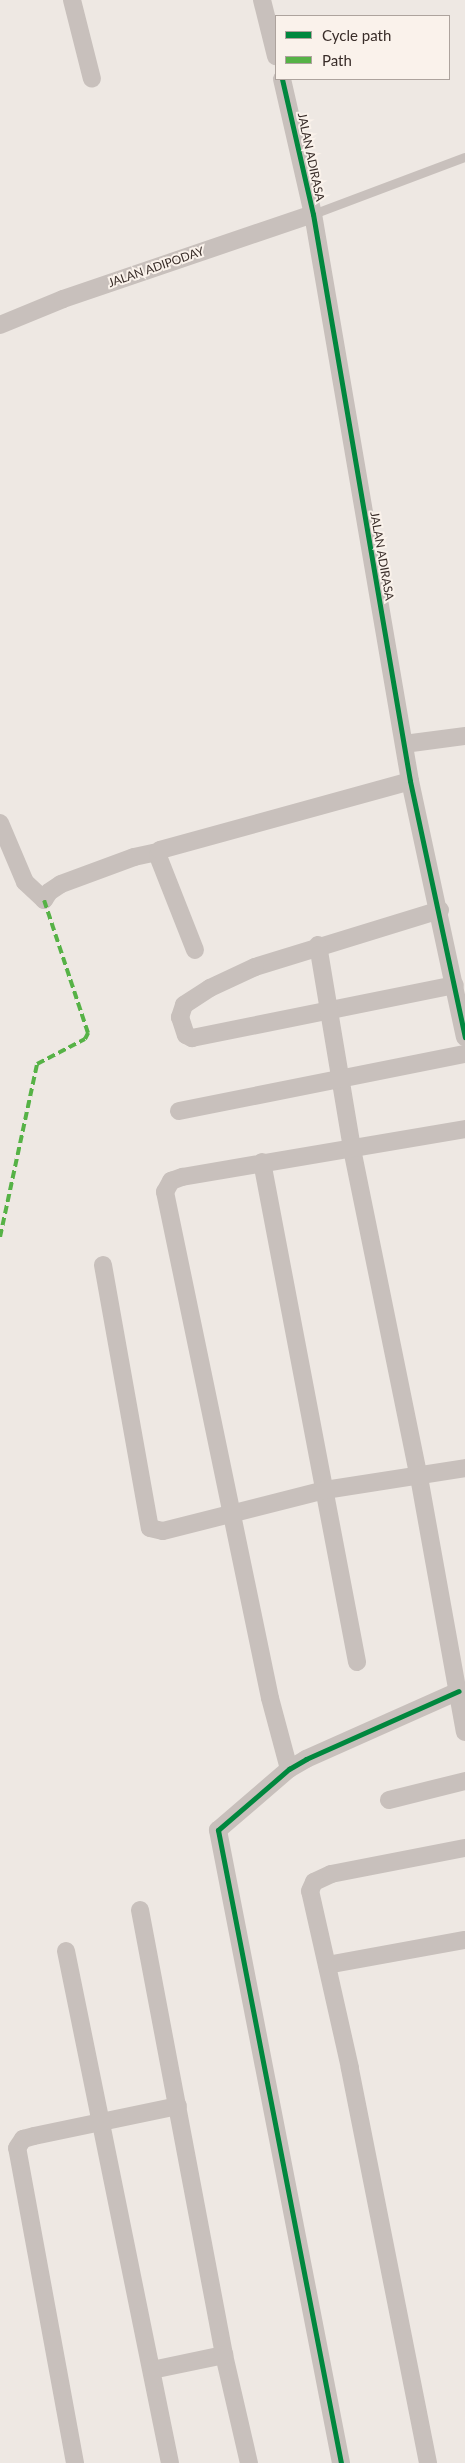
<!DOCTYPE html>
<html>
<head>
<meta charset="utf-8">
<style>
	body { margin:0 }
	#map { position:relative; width:465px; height:2463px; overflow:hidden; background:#eee8e3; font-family:Lato,sans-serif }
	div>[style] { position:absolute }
	.lane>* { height:9px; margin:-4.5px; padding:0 4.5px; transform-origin:4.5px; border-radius:4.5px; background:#c8c0bc }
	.street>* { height:18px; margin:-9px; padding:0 9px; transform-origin:9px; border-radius:9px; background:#c8c0bc }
	.quiet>* { height:4px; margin-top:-2px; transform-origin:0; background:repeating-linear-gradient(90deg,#56b246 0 8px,transparent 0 12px) }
	.cycleway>* { height:5px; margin:-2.5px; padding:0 2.5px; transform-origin:2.5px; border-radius:2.5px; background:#00873e }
	span { translate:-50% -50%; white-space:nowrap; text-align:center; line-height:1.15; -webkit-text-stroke:4px #faf2eb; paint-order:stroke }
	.street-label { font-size:12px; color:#392d29 }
	.legend { position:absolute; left:275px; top:15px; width:175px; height:65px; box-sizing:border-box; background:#faf2eb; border:1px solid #ada39d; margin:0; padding:6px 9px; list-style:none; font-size:15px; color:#392d29 }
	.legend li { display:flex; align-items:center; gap:10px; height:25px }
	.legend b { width:25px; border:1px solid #ada39d }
</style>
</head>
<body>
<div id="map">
	<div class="lane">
		<div style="left:313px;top:214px;width:162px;rotate:-20.6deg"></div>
	</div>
	<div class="street">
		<div style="left:72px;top:0;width:81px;rotate:75.8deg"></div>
		<div style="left:262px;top:0;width:58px;rotate:76deg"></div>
		<div style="left:282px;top:79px;width:139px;rotate:77.1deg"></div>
		<div style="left:313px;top:214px;width:575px;rotate:80.29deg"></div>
		<div style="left:410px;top:781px;width:262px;rotate:77.9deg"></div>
		<div style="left:0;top:325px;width:68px;rotate:-22.4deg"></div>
		<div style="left:63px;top:299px;width:264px;rotate:-18.8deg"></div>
		<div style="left:404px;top:744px;width:62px;rotate:-7.5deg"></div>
		<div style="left:0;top:823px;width:64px;rotate:67deg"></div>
		<div style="left:25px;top:882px;width:26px;rotate:43deg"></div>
		<div style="left:44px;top:900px;width:9px;rotate:-58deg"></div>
		<div style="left:49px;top:892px;width:14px;rotate:-34deg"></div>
		<div style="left:61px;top:884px;width:78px;rotate:-20.3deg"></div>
		<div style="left:134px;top:857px;width:25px;rotate:-12deg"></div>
		<div style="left:440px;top:910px;width:194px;rotate:162.9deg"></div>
		<div style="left:255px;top:967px;width:50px;rotate:155deg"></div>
		<div style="left:210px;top:988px;width:31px;rotate:147deg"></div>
		<div style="left:184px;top:1005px;width:13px;rotate:108deg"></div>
		<div style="left:180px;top:1017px;width:19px;rotate:72deg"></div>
		<div style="left:186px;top:1035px;width:7px;rotate:27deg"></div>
		<div style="left:192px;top:1038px;width:268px;rotate:-11.4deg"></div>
		<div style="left:318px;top:945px;width:207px;rotate:80.5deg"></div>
		<div style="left:352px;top:1149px;width:335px;rotate:78.5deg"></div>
		<div style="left:419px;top:1477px;width:259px;rotate:79.8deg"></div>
		<div style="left:195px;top:950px;width:101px;rotate:-111.5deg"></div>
		<div style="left:158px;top:856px;width:6px;rotate:-72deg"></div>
		<div style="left:160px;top:850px;width:259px;rotate:-15.4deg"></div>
		<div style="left:179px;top:1111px;width:292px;rotate:-11.3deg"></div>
		<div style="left:262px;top:1162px;width:509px;rotate:79.24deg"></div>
		<div style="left:103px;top:1265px;width:267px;rotate:79.9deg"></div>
		<div style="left:150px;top:1528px;width:13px;rotate:13deg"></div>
		<div style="left:163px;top:1531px;width:167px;rotate:-14.2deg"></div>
		<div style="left:325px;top:1490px;width:142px;rotate:-8.9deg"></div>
		<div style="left:289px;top:1769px;width:73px;rotate:-105deg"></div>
		<div style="left:270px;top:1698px;width:517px;rotate:-101.72deg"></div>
		<div style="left:165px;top:1192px;width:13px;rotate:-61deg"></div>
		<div style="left:171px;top:1181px;width:12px;rotate:-20deg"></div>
		<div style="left:182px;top:1177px;width:287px;rotate:-9.6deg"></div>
		<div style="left:389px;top:1800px;width:78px;rotate:-14deg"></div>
		<div style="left:140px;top:1910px;width:453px;rotate:79.3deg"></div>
		<div style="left:224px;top:2355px;width:111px;rotate:77deg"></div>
		<div style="left:66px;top:1951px;width:522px;rotate:78.52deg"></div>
		<div style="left:327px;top:1965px;width:140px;rotate:-10.3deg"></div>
		<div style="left:152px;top:2370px;width:74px;rotate:-11.8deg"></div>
		<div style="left:75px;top:2463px;width:320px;rotate:-100.4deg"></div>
		<div style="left:17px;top:2148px;width:11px;rotate:-56deg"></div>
		<div style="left:23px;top:2139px;width:11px;rotate:-15deg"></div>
		<div style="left:34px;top:2136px;width:147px;rotate:-11.8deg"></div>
		<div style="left:341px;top:2463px;width:645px;rotate:-101deg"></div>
		<div style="left:218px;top:1830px;width:94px;rotate:-40.7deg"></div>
		<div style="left:289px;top:1769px;width:20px;rotate:-30deg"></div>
		<div style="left:306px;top:1759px;width:167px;rotate:-24deg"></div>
		<div style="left:428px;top:2463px;width:403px;rotate:-101.2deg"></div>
		<div style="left:350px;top:2068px;width:181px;rotate:-102.7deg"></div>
		<div style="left:310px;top:1891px;width:10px;rotate:-66deg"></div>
		<div style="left:314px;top:1882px;width:19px;rotate:-25deg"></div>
		<div style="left:331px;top:1874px;width:136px;rotate:-11deg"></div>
	</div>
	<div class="quiet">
		<div style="left:0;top:1237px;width:177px;rotate:-77.9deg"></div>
		<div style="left:37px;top:1064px;width:54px;rotate:-27.5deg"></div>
		<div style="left:85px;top:1039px;width:7px;rotate:-63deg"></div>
		<div style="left:88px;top:1033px;width:140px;rotate:-108.3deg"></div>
	</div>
	<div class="cycleway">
		<div style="left:282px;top:79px;width:139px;rotate:77.1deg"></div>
		<div style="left:313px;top:214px;width:575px;rotate:80.29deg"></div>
		<div style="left:410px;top:781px;width:262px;rotate:77.9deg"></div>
		<div style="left:341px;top:2463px;width:645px;rotate:-101deg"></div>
		<div style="left:218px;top:1830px;width:94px;rotate:-40.7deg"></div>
		<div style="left:289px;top:1769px;width:20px;rotate:-30deg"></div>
		<div style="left:306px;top:1759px;width:167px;rotate:-24deg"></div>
	</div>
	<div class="street-label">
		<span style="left:311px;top:157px;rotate:78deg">JALAN ADIRASA</span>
		<span style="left:156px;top:267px;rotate:-19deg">JALAN ADIPODAY</span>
		<span style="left:382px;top:556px;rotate:80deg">JALAN ADIRASA</span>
	</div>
	<ul class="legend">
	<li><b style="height:6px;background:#00873e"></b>Cycle path</li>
	<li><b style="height:6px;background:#56b246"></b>Path</li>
	</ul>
</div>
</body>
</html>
